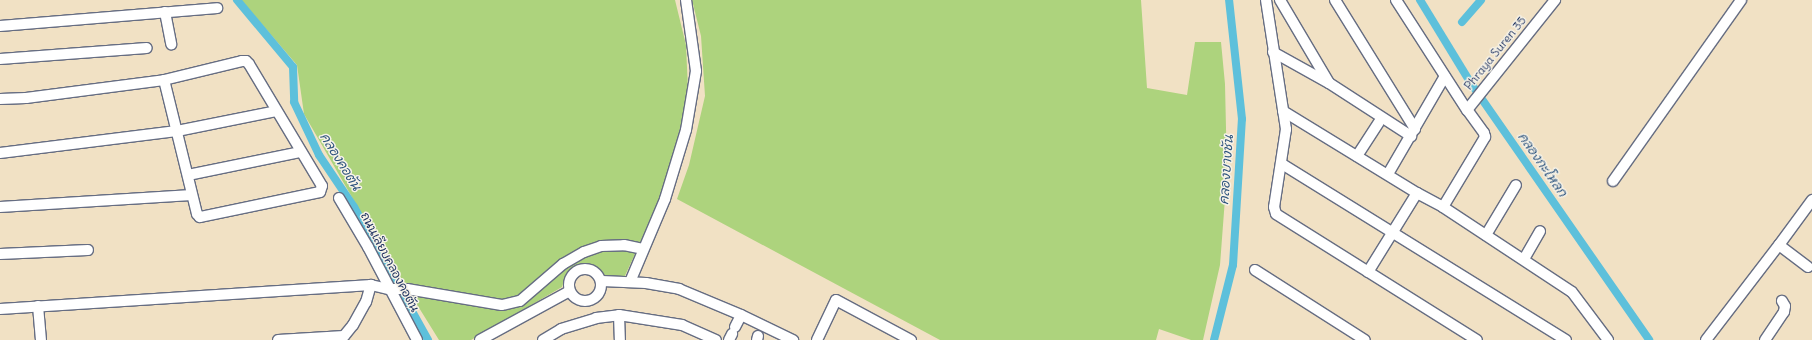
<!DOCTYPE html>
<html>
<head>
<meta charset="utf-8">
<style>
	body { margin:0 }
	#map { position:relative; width:1812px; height:340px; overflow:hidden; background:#f1e1c4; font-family:Delius,"Playpen Sans Thai",sans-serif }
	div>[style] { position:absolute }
	.green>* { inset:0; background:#add37d }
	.canal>* { height:8px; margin:-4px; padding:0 4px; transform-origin:4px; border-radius:4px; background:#5dc0db }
	.roads { filter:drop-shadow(1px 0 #666d82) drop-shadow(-1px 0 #666d82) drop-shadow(0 1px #666d82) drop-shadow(0 -1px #666d82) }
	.minor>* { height:10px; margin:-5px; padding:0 5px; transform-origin:5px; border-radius:5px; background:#fff }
	.minor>.ring { margin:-5px; padding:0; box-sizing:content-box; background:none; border:10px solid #fff; border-radius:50% }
	span { translate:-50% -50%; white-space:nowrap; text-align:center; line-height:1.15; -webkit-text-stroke:3px #f7f3e8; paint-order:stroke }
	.street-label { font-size:12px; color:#1b2f5e }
	.water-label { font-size:13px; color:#2c537d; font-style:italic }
</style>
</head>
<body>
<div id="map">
	<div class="green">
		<div style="clip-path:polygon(241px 0,675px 0,686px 45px,688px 90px,680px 129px,659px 202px,623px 280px,608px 278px,596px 267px,581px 265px,573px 268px,566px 275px,562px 287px,471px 340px,439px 340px,372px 232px,304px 114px,297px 65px)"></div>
		<div style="clip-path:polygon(692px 0,1141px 0,1147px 88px,1187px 95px,1195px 42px,1221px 42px,1225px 84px,1227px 172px,1220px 265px,1203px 340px,1191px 340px,1159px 329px,1156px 340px,940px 340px,677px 199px,689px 165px,705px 96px,701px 36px)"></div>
	</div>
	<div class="canal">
		<div style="left:237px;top:0;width:87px;rotate:50.1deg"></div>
		<div style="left:293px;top:67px;width:35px;rotate:88deg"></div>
		<div style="left:294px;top:102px;width:59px;rotate:64.7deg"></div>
		<div style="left:319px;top:155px;width:63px;rotate:56.1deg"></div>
		<div style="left:354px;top:207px;width:152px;rotate:60.9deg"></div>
		<div style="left:1420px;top:0;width:96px;rotate:58.6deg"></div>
		<div style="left:1470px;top:82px;width:314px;rotate:55.2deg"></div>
		<div style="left:1462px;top:22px;width:29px;rotate:-49deg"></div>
		<div style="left:1214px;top:340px;width:77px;rotate:-75.8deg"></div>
		<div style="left:1233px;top:265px;width:146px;rotate:-86.5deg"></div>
		<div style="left:1242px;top:119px;width:120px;rotate:-96.2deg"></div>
	</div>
	<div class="roads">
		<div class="minor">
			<div style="left:1266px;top:0;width:131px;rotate:81.2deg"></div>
			<div style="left:1286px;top:129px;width:79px;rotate:98.7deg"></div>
			<div style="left:1274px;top:207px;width:7px;rotate:74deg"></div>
			<div style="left:1276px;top:214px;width:237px;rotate:32.1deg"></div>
			<div style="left:1280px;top:0;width:96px;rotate:59.4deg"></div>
			<div style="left:1335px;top:0;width:152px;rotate:58.2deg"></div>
			<div style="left:1396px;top:0;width:131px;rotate:57.2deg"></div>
			<div style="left:1467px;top:110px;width:141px;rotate:-51.3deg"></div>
			<div style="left:165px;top:12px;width:33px;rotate:79deg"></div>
			<div style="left:0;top:26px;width:218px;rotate:-4.7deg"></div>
			<div style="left:1273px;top:52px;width:64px;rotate:29deg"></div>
			<div style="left:1329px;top:83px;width:98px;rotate:32.9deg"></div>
			<div style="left:0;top:59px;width:147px;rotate:-4.3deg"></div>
			<div style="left:0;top:99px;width:26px;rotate:-2deg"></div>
			<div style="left:26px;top:98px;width:139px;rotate:-7.4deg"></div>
			<div style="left:164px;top:80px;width:80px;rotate:-13.7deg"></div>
			<div style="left:242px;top:61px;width:4px"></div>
			<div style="left:246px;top:61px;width:4px;rotate:45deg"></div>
			<div style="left:249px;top:64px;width:142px;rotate:59.1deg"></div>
			<div style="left:322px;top:186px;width:6px;rotate:108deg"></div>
			<div style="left:320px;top:192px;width:123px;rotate:168.2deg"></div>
			<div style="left:200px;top:217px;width:4px;rotate:-135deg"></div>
			<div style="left:197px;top:214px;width:138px;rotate:-103.8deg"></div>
			<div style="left:1283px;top:111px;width:157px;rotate:31.5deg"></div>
			<div style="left:1417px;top:193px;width:30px;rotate:28deg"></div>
			<div style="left:1443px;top:207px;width:154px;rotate:33.4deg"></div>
			<div style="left:1572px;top:292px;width:60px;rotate:53.1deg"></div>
			<div style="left:0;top:153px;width:178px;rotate:-7.1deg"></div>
			<div style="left:177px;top:131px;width:101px;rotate:-11.4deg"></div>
			<div style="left:1357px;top:156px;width:40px;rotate:-57.1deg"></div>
			<div style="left:1282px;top:164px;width:334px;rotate:31.8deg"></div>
			<div style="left:1388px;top:174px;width:113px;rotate:-59.8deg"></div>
			<div style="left:188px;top:175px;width:114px;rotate:-11.6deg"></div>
			<div style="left:1613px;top:181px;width:222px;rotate:-54.7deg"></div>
			<div style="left:339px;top:198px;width:57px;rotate:59.4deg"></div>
			<div style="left:368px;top:247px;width:105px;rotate:62.2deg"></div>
			<div style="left:0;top:207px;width:192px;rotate:-3.6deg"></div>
			<div style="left:1443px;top:207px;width:82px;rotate:-59deg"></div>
			<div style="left:1485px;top:137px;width:4px;rotate:-104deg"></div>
			<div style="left:1484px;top:133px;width:29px;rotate:-126deg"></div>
			<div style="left:1486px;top:235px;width:58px;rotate:-59deg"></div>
			<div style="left:0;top:254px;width:88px;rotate:-2.6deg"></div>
			<div style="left:1524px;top:259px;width:32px;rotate:-60deg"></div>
			<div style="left:1808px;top:267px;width:36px;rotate:-143deg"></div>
			<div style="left:1779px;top:245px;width:56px;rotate:-53.7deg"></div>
			<div class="ring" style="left:569px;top:269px;width:22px;height:22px"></div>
			<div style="left:1255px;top:270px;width:130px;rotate:32.5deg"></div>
			<div style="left:1368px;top:272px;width:93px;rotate:-58.2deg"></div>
			<div style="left:602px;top:281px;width:44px;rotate:2.6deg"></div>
			<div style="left:646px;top:283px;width:34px;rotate:10deg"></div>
			<div style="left:679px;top:289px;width:67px;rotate:22.8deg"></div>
			<div style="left:741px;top:315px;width:58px;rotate:25.7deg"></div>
			<div style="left:630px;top:282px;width:90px;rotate:-67.1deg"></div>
			<div style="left:665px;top:199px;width:72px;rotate:-73.1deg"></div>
			<div style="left:686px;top:130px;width:60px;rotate:-80.4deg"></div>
			<div style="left:696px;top:71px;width:72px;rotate:-98deg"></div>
			<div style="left:38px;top:306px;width:34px;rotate:85deg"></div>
			<div style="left:0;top:309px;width:372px;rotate:-3.7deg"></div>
			<div style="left:371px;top:285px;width:18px;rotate:13deg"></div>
			<div style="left:389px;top:289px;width:18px"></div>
			<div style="left:407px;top:289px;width:96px;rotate:9.6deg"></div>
			<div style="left:502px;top:305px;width:18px;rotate:-13deg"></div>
			<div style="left:520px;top:301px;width:57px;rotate:-40.7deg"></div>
			<div style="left:563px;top:264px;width:24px;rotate:-30deg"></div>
			<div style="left:584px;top:252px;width:18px;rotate:-19deg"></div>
			<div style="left:601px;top:246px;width:23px;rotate:-2deg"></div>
			<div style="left:624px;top:245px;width:19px;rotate:12deg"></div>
			<div style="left:619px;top:315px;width:25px;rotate:88deg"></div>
			<div style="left:735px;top:327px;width:13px;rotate:-63deg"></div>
			<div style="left:278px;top:340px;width:66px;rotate:-3.5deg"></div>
			<div style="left:344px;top:336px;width:14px;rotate:-51deg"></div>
			<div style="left:353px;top:325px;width:26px;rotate:-61deg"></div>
			<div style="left:366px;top:302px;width:18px;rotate:-74deg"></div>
			<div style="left:480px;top:340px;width:102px;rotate:-28.6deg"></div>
			<div style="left:543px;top:340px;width:21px;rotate:-31deg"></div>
			<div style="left:561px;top:329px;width:37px;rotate:-17deg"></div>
			<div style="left:596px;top:318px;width:23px;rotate:-7deg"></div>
			<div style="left:619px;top:315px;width:64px;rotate:9deg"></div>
			<div style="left:682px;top:325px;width:37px;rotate:24deg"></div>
			<div style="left:729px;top:340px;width:7px;rotate:-63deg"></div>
			<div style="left:757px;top:340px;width:4px;rotate:-76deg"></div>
			<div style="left:817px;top:340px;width:44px;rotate:-64.6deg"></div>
			<div style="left:836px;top:300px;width:85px;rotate:28.1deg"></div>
			<div style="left:1706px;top:340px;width:120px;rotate:-52.5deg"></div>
			<div style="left:1765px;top:340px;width:34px;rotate:-56deg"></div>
			<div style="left:1784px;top:312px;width:6px;rotate:-81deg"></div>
			<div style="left:1785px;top:306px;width:6px;rotate:-121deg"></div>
		</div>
	</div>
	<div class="street-label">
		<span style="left:1495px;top:53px;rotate:-51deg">Phraya Suren 35</span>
		<span style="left:390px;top:262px;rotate:62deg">ถนนเลียบคลองคอตัน</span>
	</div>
	<div class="water-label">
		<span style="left:340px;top:162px;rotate:58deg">คลองคอตัน</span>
		<span style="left:1542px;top:165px;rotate:55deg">คลองกะโหลก</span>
		<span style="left:1227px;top:170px;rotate:-86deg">คลองบางชัน</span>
	</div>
</div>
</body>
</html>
